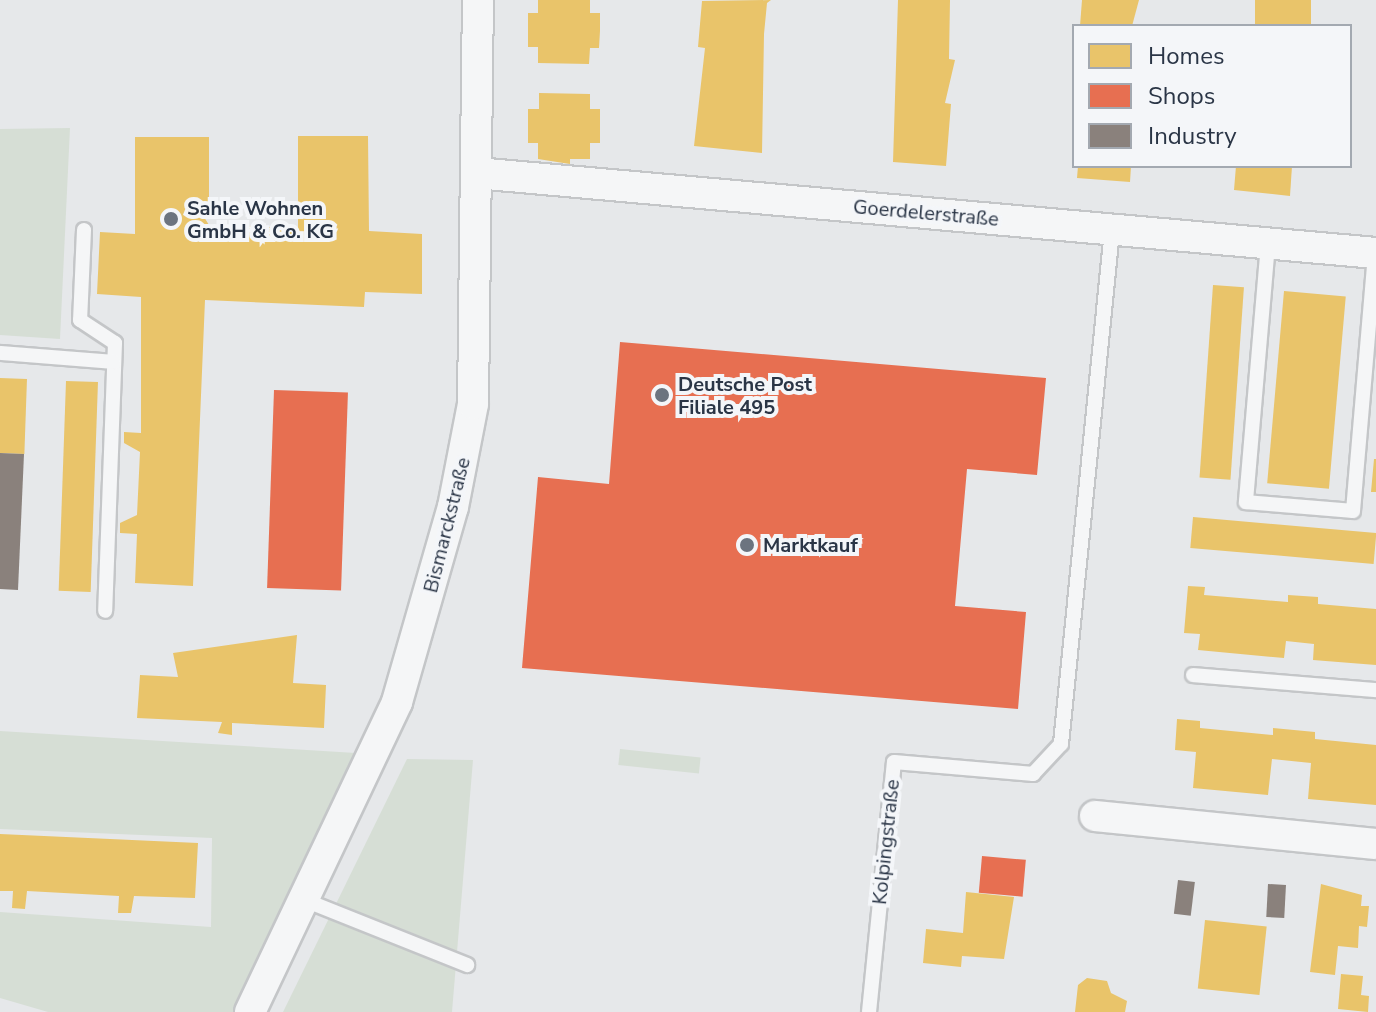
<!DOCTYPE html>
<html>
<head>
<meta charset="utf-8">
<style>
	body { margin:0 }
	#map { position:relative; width:1376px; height:1012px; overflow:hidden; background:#e6e8ea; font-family:"Nunito Sans",sans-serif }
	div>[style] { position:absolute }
	.green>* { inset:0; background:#d6ded5; transform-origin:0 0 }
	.homes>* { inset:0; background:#e9c46a; transform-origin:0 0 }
	.shops>* { inset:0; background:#e76f51; transform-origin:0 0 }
	.industry>* { inset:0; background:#8a817c; transform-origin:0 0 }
	.roads { filter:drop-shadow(2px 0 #c4c6c8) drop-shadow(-2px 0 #c4c6c8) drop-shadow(0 2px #c4c6c8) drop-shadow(0 -2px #c4c6c8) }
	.lane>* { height:14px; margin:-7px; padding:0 7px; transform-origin:7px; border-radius:7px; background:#f5f6f7 }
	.street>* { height:30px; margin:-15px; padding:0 15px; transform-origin:15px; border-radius:15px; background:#f5f6f7 }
	.dots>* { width:22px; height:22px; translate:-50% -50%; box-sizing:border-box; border:4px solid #f4f6f9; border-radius:50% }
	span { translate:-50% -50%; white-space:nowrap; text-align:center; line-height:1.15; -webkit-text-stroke:8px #f4f6f9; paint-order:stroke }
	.poi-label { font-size:20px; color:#2a3546; font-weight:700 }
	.left { translate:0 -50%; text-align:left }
	.street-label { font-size:20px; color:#2a3546 }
	.legend { position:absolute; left:1072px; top:24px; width:280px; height:144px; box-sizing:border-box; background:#f4f6f9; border:2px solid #a3a9b1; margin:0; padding:10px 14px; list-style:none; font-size:24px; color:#2a3546 }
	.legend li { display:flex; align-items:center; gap:16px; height:40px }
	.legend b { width:40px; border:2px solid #a3a9b1 }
</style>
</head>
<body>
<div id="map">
	<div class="green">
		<div style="clip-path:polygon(70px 128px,60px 339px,0 335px,0 129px)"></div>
		<div style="clip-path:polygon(0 731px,372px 754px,250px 1012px,48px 1012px,0 998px,0 912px,211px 927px,212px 838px,0 829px)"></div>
		<div style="left:620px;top:749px;width:81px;height:16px;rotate:6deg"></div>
		<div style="clip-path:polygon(407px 759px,473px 760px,452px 1012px,283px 1012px)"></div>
	</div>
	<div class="homes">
		<div style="clip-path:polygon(538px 0,590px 0,590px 13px,600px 13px,600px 31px,599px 48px,590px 48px,589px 64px,538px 63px,538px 47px,528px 47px,528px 13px,538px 13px)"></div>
		<div style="clip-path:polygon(771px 0,767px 3px,764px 34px,762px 153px,694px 146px,705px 48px,698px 47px,702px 1px)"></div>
		<div style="clip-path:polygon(898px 0,950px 0,949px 59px,955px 60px,945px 103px,951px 104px,946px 166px,893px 162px)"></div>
		<div style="clip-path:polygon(1082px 0,1139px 0,1132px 26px,1080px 26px)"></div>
		<div style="left:1255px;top:0;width:56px;height:26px"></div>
		<div style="clip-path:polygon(539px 93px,590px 94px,590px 109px,600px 109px,600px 143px,590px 143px,590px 159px,570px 159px,570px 164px,538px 159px,538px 143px,528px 143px,528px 109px,539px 109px)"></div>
		<div style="clip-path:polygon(298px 136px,368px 136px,369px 231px,422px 234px,422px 294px,365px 292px,364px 307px,205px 300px,193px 586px,135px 583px,137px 534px,120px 533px,120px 523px,137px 515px,140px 452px,124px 443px,124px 432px,141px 433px,141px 297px,97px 294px,100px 232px,135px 234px,135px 137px,209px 137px,209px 211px,204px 217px,209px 225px,298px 228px)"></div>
		<div style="clip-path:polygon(1078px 166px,1131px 166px,1130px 182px,1077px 178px)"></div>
		<div style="clip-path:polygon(1236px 166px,1292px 166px,1290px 196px,1234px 190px)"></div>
		<div style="left:1213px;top:285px;width:31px;height:193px;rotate:4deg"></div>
		<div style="left:1284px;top:291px;width:62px;height:193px;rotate:5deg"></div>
		<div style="left:0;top:378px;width:27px;height:75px;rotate:2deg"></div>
		<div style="left:66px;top:381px;width:32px;height:210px;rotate:2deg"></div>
		<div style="clip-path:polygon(1374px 459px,1376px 459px,1376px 492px,1371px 492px)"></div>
		<div style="left:1193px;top:517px;width:184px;height:31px;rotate:5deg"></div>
		<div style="clip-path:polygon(1188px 586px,1205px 587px,1204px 595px,1288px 602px,1288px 595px,1318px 597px,1318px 604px,1376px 609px,1376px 665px,1313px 660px,1314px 644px,1286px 641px,1284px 658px,1198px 650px,1200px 634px,1184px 633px)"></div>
		<div style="clip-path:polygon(297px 635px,293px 683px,326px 685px,324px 728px,232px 723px,232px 735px,218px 733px,222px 722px,137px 718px,140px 675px,178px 677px,173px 653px)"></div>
		<div style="clip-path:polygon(1177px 719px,1200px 721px,1200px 728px,1273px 735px,1273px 728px,1315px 732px,1315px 739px,1376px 745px,1376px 805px,1308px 799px,1311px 763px,1272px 759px,1268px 795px,1193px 788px,1196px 752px,1175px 750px)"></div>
		<div style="clip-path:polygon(0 834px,198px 843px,195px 898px,134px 896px,131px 913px,118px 913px,119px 896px,27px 891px,25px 909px,12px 908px,13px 891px,0 891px)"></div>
		<div style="clip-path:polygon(1321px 884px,1362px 895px,1361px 906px,1369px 906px,1367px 927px,1359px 926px,1358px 948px,1338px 946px,1335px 975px,1310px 972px)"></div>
		<div style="clip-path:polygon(966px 892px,1014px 897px,1004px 959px,962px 956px,961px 967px,923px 963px,926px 929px,963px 933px)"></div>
		<div style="left:1205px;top:920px;width:62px;height:69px;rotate:6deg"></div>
		<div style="clip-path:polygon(1341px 974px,1363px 976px,1361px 995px,1369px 996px,1368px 1012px,1338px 1009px)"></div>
		<div style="clip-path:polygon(1087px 978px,1107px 981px,1111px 993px,1127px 1001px,1125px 1012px,1075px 1012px,1078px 985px)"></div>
	</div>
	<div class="shops">
		<div style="clip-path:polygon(620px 342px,1046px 378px,1037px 475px,967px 469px,955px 606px,1026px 612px,1018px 709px,522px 668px,538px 477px,609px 484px)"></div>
		<div style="left:274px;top:390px;width:74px;height:198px;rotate:2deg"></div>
		<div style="left:982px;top:856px;width:44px;height:37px;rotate:5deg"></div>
	</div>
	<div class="industry">
		<div style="clip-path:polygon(0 453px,24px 454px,18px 590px,0 589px)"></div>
		<div style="left:1178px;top:880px;width:17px;height:34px;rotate:7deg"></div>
		<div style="left:1268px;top:884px;width:18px;height:33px;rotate:3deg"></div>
	</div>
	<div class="roads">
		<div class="lane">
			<div style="left:84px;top:230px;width:90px;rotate:92.5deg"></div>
			<div style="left:80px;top:320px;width:42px;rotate:33.3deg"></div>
			<div style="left:115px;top:343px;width:268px;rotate:92.1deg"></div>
			<div style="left:1268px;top:244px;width:259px;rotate:94.9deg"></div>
			<div style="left:1246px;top:502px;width:107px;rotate:4.8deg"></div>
			<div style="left:1353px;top:511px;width:259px;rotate:-85.1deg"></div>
			<div style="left:0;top:353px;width:114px;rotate:4.5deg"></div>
			<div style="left:1193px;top:675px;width:184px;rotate:4.7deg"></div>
			<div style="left:302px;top:899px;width:178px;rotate:21.8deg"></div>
			<div style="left:869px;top:1012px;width:251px;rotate:-84.3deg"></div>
			<div style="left:894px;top:762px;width:140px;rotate:4.9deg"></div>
			<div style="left:1033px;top:774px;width:41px;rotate:-47deg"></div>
			<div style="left:1061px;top:744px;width:517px;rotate:-84.33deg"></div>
		</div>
		<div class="street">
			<div style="left:476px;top:173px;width:904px;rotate:5.08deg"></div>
			<div style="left:1095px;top:816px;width:282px;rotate:5.7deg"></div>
			<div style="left:250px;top:1012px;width:343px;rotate:-64.6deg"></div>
			<div style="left:397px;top:702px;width:203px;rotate:-74deg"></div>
			<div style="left:453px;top:507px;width:105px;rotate:-79deg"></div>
			<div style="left:473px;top:404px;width:404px;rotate:-89.3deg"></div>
		</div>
	</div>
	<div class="dots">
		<div style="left:171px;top:219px;background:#6c747f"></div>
		<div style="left:662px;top:395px;background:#6c747f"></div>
		<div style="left:747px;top:545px;background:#6c747f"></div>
	</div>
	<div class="poi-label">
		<span class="left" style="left:187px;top:220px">Sahle Wohnen<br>GmbH &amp; Co. KG</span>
		<span class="left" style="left:678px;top:396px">Deutsche Post<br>Filiale 495</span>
		<span class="left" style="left:763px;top:545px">Marktkauf</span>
	</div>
	<div class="street-label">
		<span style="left:926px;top:213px;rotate:5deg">Goerdelerstraße</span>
		<span style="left:447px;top:525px;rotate:-76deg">Bismarckstraße</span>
		<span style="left:886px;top:842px;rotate:-84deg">Kolpingstraße</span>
	</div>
	<ul class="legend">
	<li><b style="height:22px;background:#e9c46a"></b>Homes</li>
	<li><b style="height:22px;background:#e76f51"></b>Shops</li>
	<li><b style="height:22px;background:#8a817c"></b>Industry</li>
	</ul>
</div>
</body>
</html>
